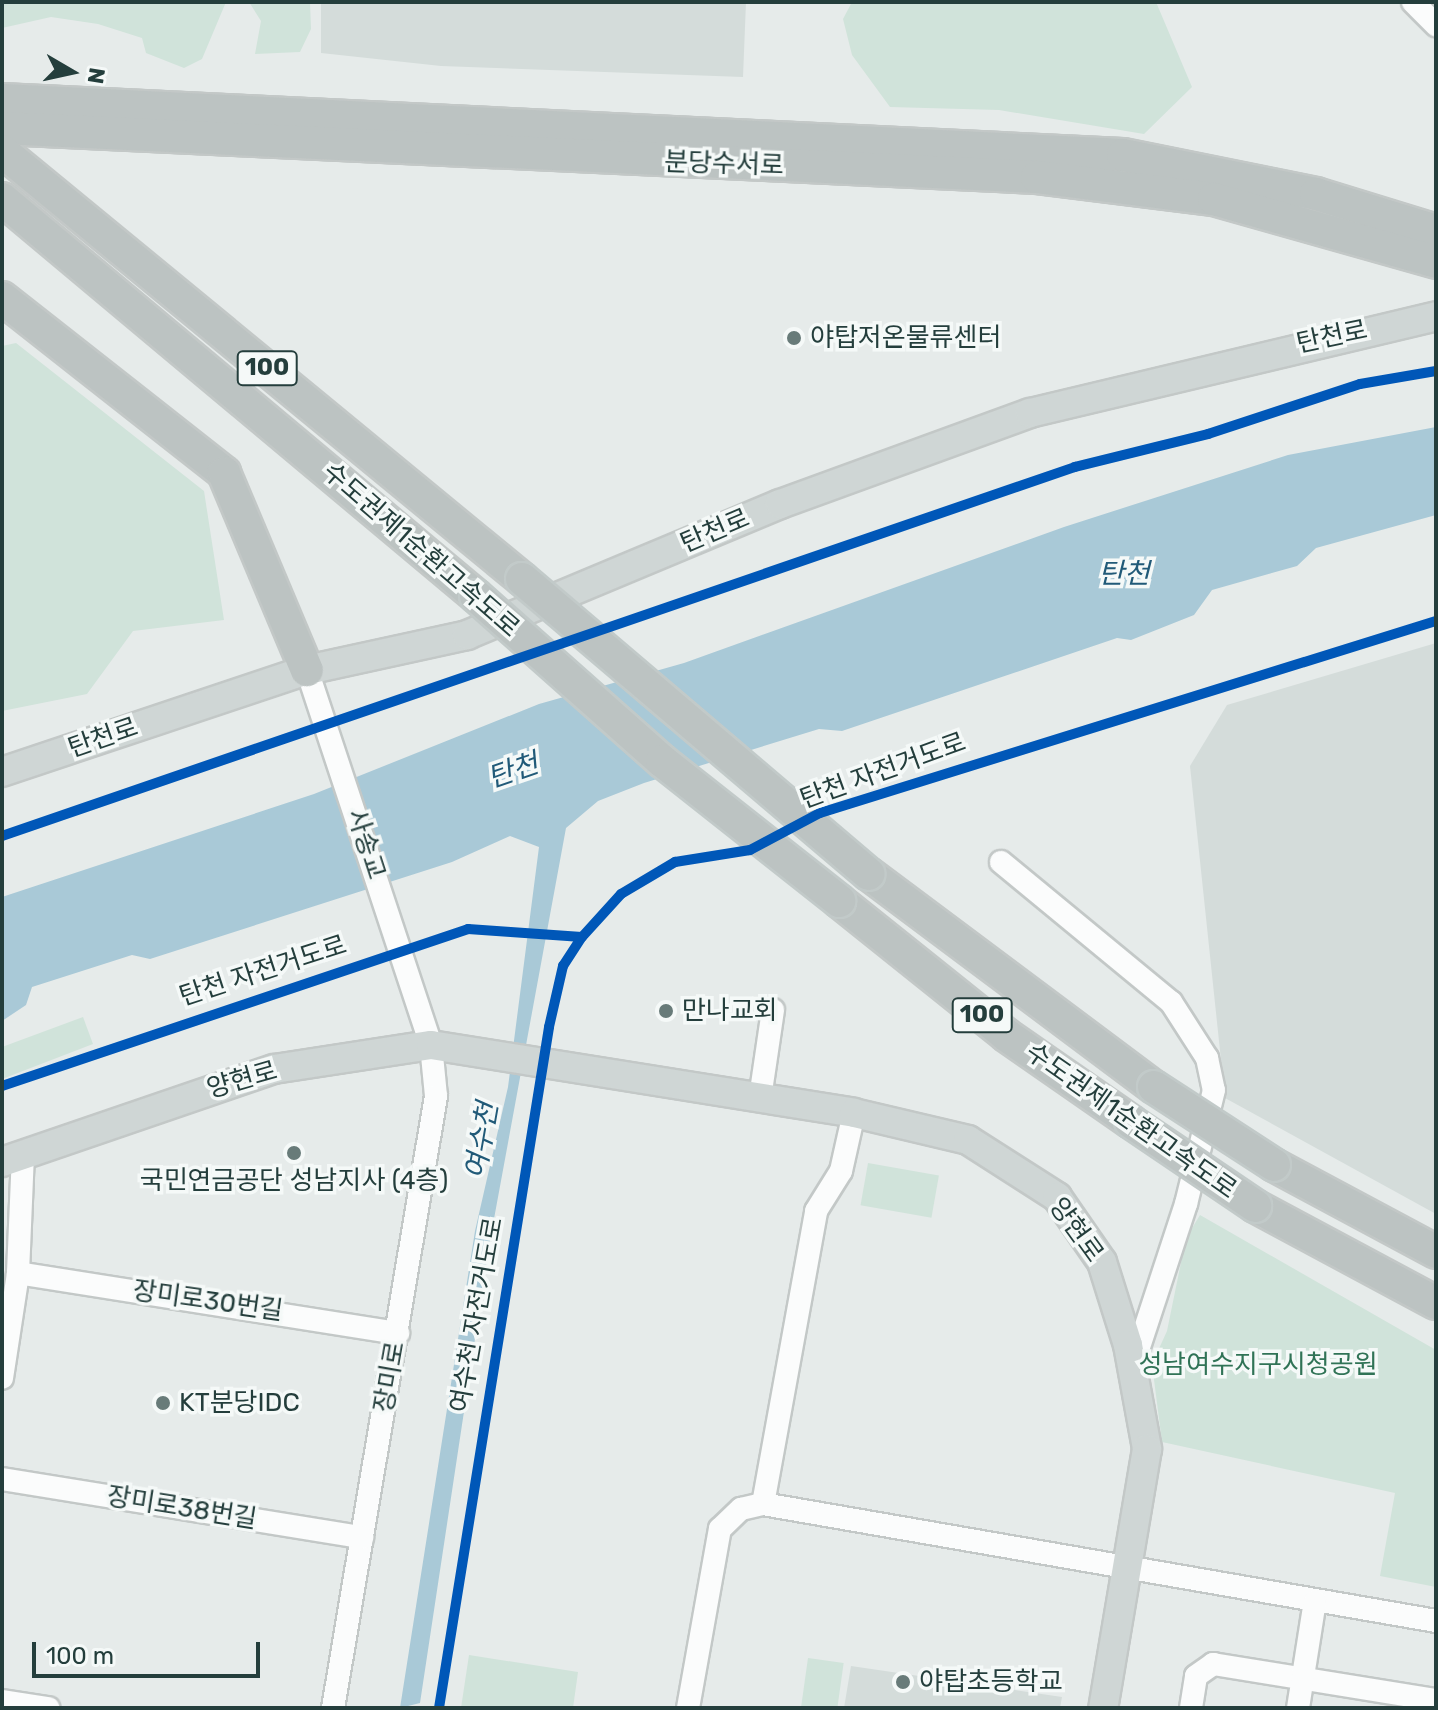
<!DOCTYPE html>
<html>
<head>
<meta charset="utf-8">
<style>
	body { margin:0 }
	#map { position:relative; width:1438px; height:1710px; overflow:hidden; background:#e6ebea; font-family:Rubik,"Noto Sans KR",sans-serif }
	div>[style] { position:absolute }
	.built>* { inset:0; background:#d4dcda }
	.green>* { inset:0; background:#d0e3da; transform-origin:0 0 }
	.water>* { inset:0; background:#a9c9d7 }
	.roads { filter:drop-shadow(2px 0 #c3c8c7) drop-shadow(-2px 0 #c3c8c7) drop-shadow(0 2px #c3c8c7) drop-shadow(0 -2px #c3c8c7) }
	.minor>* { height:22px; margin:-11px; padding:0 11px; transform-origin:11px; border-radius:11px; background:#fbfcfc }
	.major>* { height:28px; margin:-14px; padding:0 14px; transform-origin:14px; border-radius:14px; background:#cfd6d5 }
	.highway>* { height:32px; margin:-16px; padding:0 16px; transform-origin:16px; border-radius:16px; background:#bcc3c2 }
	.bridges { filter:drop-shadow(2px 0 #c2cac9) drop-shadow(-2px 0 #c2cac9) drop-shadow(0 2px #c2cac9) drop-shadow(0 -2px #c2cac9) }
	.highway-bridge>* { height:32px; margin:-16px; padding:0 16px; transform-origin:16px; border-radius:16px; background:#bcc3c2 }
	.cycleway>* { height:10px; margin:-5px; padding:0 5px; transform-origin:5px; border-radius:5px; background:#0057b8 }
	.dots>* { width:22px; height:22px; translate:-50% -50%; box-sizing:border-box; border:4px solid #f5f9f8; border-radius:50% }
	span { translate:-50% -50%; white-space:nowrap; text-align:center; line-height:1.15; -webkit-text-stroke:7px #f5f9f8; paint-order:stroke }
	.shield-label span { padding:2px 6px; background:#f5f9f8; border:2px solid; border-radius:6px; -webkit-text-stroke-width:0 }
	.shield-label { font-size:24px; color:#243e3c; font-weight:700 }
	.street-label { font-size:26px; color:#243e3c }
	.poi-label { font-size:26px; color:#243e3c }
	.left { translate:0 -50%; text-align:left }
	.park-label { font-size:26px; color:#307356 }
	.water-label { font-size:28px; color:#215a78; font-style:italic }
	.frame { position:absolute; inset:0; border:4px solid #243e3c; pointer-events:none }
	.north { position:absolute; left:32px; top:32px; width:80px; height:80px; -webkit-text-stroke:6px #f5f9f8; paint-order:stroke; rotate:99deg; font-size:22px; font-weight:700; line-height:32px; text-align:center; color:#243e3c }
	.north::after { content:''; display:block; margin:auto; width:28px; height:36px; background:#243e3c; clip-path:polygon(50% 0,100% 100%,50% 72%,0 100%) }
	.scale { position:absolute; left:32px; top:1642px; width:228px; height:36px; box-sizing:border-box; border:4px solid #243e3c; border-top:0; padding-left:10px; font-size:24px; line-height:28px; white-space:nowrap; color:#243e3c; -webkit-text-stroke:6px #f5f9f8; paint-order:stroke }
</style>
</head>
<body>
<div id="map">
	<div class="built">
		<div style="clip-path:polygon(321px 2px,746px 2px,743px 77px,441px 66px,321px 53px)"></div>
		<div style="clip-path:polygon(1436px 643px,1436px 1214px,1225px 1098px,1190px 766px,1227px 705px)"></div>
		<div style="clip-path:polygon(851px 1666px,1062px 1697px,1060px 1708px,844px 1708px)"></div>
	</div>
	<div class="green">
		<div style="clip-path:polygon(2px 2px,226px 2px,202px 59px,184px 68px,146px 53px,142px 38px,98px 24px,51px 17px,2px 28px)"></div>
		<div style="clip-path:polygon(249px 2px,310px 2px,311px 29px,300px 52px,255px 54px,261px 21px)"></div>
		<div style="clip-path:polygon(852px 2px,1156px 2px,1192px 87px,1144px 134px,999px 110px,890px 107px,852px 55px,843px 19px)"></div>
		<div style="clip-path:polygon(16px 343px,204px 491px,224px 620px,133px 631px,87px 694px,2px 711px,2px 346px)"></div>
		<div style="clip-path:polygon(83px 1017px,93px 1044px,2px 1079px,2px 1047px)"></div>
		<div style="left:868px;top:1163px;width:72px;height:43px;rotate:10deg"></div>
		<div style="clip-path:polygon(1200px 1215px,1436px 1350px,1436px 1587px,1380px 1576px,1395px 1493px,1162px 1442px,1152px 1364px,1167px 1331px,1186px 1238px)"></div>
		<div style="clip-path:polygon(469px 1655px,578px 1672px,573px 1708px,461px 1708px)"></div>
		<div style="left:808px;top:1658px;width:36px;height:50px;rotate:8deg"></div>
	</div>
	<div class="water">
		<div style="clip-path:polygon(1436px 427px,1436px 515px,1316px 548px,1297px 566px,1212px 590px,1194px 615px,1131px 640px,1117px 638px,842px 731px,819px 729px,644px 783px,598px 801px,566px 828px,489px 1246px,420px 1703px,400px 1708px,475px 1231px,508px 1087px,539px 847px,510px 836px,452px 862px,150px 959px,132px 955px,32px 987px,26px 1005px,2px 1021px,2px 897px,314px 794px,539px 704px,684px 663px,1064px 527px,1288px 455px)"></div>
	</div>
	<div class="roads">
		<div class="minor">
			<div style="left:1413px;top:2px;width:33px;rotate:45deg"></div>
			<div style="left:307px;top:670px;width:395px;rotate:71.7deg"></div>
			<div style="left:431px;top:1045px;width:51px;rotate:84.4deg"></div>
			<div style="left:436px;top:1096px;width:621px;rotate:99.55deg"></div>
			<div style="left:1001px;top:862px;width:220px;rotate:39.5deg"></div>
			<div style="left:1171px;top:1002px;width:67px;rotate:57.3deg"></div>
			<div style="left:1207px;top:1058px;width:33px;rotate:78deg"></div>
			<div style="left:1214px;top:1090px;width:117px;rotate:103.8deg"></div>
			<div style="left:1186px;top:1204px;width:173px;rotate:108.2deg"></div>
			<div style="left:760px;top:1098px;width:89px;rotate:-81.6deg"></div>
			<div style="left:18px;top:1273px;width:385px;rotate:9deg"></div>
			<div style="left:2px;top:1378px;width:106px;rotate:-81.3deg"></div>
			<div style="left:18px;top:1273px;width:118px;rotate:-87.6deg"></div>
			<div style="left:2px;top:1479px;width:365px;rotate:9.2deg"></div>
			<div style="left:763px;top:1504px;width:683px;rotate:9.86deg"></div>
			<div style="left:2px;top:1701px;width:47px;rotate:8.7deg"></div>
			<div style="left:688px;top:1708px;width:182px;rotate:-79.9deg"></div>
			<div style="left:720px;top:1529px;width:29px;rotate:-44deg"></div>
			<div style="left:741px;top:1509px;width:23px;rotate:-13deg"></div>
			<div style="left:763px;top:1504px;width:298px;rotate:-79.7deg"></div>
			<div style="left:816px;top:1211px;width:47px;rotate:-58deg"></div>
			<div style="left:841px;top:1171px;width:59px;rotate:-77.4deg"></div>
			<div style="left:1191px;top:1708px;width:32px;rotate:-81deg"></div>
			<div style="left:1196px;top:1676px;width:21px;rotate:-35deg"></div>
			<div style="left:1213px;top:1664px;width:226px;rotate:9.2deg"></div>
			<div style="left:1298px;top:1708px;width:108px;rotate:-81deg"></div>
		</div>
		<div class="major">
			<div style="left:2px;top:772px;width:322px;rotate:-18.5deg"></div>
			<div style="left:307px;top:670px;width:164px;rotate:-12.3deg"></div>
			<div style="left:467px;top:635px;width:339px;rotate:-22.7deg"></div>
			<div style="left:780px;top:504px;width:266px;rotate:-20deg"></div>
			<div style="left:1030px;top:413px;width:417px;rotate:-13.4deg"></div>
			<div style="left:2px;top:1162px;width:287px;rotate:-18.9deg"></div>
			<div style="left:274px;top:1069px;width:159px;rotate:-8.7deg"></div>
			<div style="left:431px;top:1045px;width:428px;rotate:9.1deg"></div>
			<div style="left:854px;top:1113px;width:117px;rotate:13.3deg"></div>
			<div style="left:968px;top:1140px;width:106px;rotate:32.6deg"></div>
			<div style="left:1057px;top:1197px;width:79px;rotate:55.3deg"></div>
			<div style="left:1102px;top:1262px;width:87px;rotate:72.6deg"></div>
			<div style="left:1128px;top:1345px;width:106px;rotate:79.6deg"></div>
			<div style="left:1147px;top:1449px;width:263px;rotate:99.6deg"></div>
		</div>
		<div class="highway">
			<div style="left:2px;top:100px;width:1122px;rotate:2.81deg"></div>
			<div style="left:1123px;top:155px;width:197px;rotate:11.4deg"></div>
			<div style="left:1316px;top:194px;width:126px;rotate:17.1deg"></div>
			<div style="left:2px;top:128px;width:1036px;rotate:2.71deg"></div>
			<div style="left:1037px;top:177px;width:178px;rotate:7.1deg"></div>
			<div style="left:1214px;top:199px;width:231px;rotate:15.8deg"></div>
			<div style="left:2px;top:151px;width:673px;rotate:39.46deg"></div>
			<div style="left:2px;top:199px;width:618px;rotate:39.95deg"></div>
			<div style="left:2px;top:298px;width:283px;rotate:38.2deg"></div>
			<div style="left:224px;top:473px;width:214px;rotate:67.2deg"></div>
			<div style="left:869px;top:874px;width:356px;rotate:36.8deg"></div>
			<div style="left:839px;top:901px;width:214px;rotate:38.7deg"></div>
			<div style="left:1006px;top:1035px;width:152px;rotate:34.8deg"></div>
			<div style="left:1274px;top:1165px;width:184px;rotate:28.2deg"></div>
			<div style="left:1255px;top:1206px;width:205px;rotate:28.2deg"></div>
		</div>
	</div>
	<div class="bridges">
		<div class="highway-bridge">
			<div style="left:522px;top:579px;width:455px;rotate:40.4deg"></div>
			<div style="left:476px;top:596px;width:249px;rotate:41.6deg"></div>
			<div style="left:662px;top:761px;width:226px;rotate:38.3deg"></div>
			<div style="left:1154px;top:1087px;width:143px;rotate:33deg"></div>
			<div style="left:1131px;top:1122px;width:150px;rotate:34.1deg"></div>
		</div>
	</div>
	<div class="cycleway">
		<div style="left:2px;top:836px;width:1135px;rotate:-18.98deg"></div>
		<div style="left:1075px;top:467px;width:137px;rotate:-13.9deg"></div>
		<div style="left:1208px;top:434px;width:160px;rotate:-18.2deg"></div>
		<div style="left:1360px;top:384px;width:77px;rotate:-9.7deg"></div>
		<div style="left:2px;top:1086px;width:492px;rotate:-18.6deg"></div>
		<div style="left:468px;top:929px;width:114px;rotate:4deg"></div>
		<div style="left:582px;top:937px;width:58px;rotate:-47.8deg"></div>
		<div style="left:621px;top:894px;width:63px;rotate:-30.7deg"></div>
		<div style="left:675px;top:862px;width:76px;rotate:-9.1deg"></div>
		<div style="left:750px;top:850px;width:79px;rotate:-27.9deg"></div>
		<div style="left:820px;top:813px;width:645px;rotate:-17.31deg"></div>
		<div style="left:439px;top:1708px;width:690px;rotate:-80.82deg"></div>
		<div style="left:549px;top:1027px;width:63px;rotate:-77.1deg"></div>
		<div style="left:563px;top:966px;width:35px;rotate:-57deg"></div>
	</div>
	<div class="dots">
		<div style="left:794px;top:338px;background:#687b79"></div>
		<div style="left:666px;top:1011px;background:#687b79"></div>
		<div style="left:294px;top:1153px;background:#687b79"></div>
		<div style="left:163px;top:1403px;background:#687b79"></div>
		<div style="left:903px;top:1682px;background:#687b79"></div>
	</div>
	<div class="shield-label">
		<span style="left:267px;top:368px">100</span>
		<span style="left:982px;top:1015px">100</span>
	</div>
	<div class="street-label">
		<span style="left:724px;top:164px;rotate:2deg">분당수서로</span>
		<span style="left:1332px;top:337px;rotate:-12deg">탄천로</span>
		<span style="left:715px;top:531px;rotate:-23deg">탄천로</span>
		<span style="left:421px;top:550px;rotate:41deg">수도권제1순환고속도로</span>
		<span style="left:103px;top:738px;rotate:-19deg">탄천로</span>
		<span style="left:883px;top:771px;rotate:-20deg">탄천 자전거도로</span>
		<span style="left:366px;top:844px;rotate:72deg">사송교</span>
		<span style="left:263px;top:971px;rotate:-18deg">탄천 자전거도로</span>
		<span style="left:242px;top:1080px;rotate:-16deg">양현로</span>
		<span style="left:1131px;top:1121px;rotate:35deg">수도권제1순환고속도로</span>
		<span style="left:1076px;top:1230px;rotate:54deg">양현로</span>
		<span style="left:208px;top:1301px;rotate:8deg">장미로30번길</span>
		<span style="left:477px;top:1315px;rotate:-80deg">여수천 자전거도로</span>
		<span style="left:390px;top:1377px;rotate:-80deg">장미로</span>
		<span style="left:182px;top:1508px;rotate:9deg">장미로38번길</span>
	</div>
	<div class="poi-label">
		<span class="left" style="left:810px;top:338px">야탑저온물류센터</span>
		<span class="left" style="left:682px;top:1011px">만나교회</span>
		<span style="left:294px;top:1181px">국민연금공단 성남지사 (4층)</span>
		<span class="left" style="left:179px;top:1403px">KT분당IDC</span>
		<span class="left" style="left:919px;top:1682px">야탑초등학교</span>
	</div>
	<div class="park-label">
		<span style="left:1258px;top:1365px">성남여수지구시청공원</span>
	</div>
	<div class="water-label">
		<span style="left:1124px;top:574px">탄천</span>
		<span style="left:513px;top:771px;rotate:-19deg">탄천</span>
		<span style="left:482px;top:1141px;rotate:-80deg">여수천</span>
	</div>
	<div class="frame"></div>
	<div class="north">N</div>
	<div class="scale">100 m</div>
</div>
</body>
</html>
